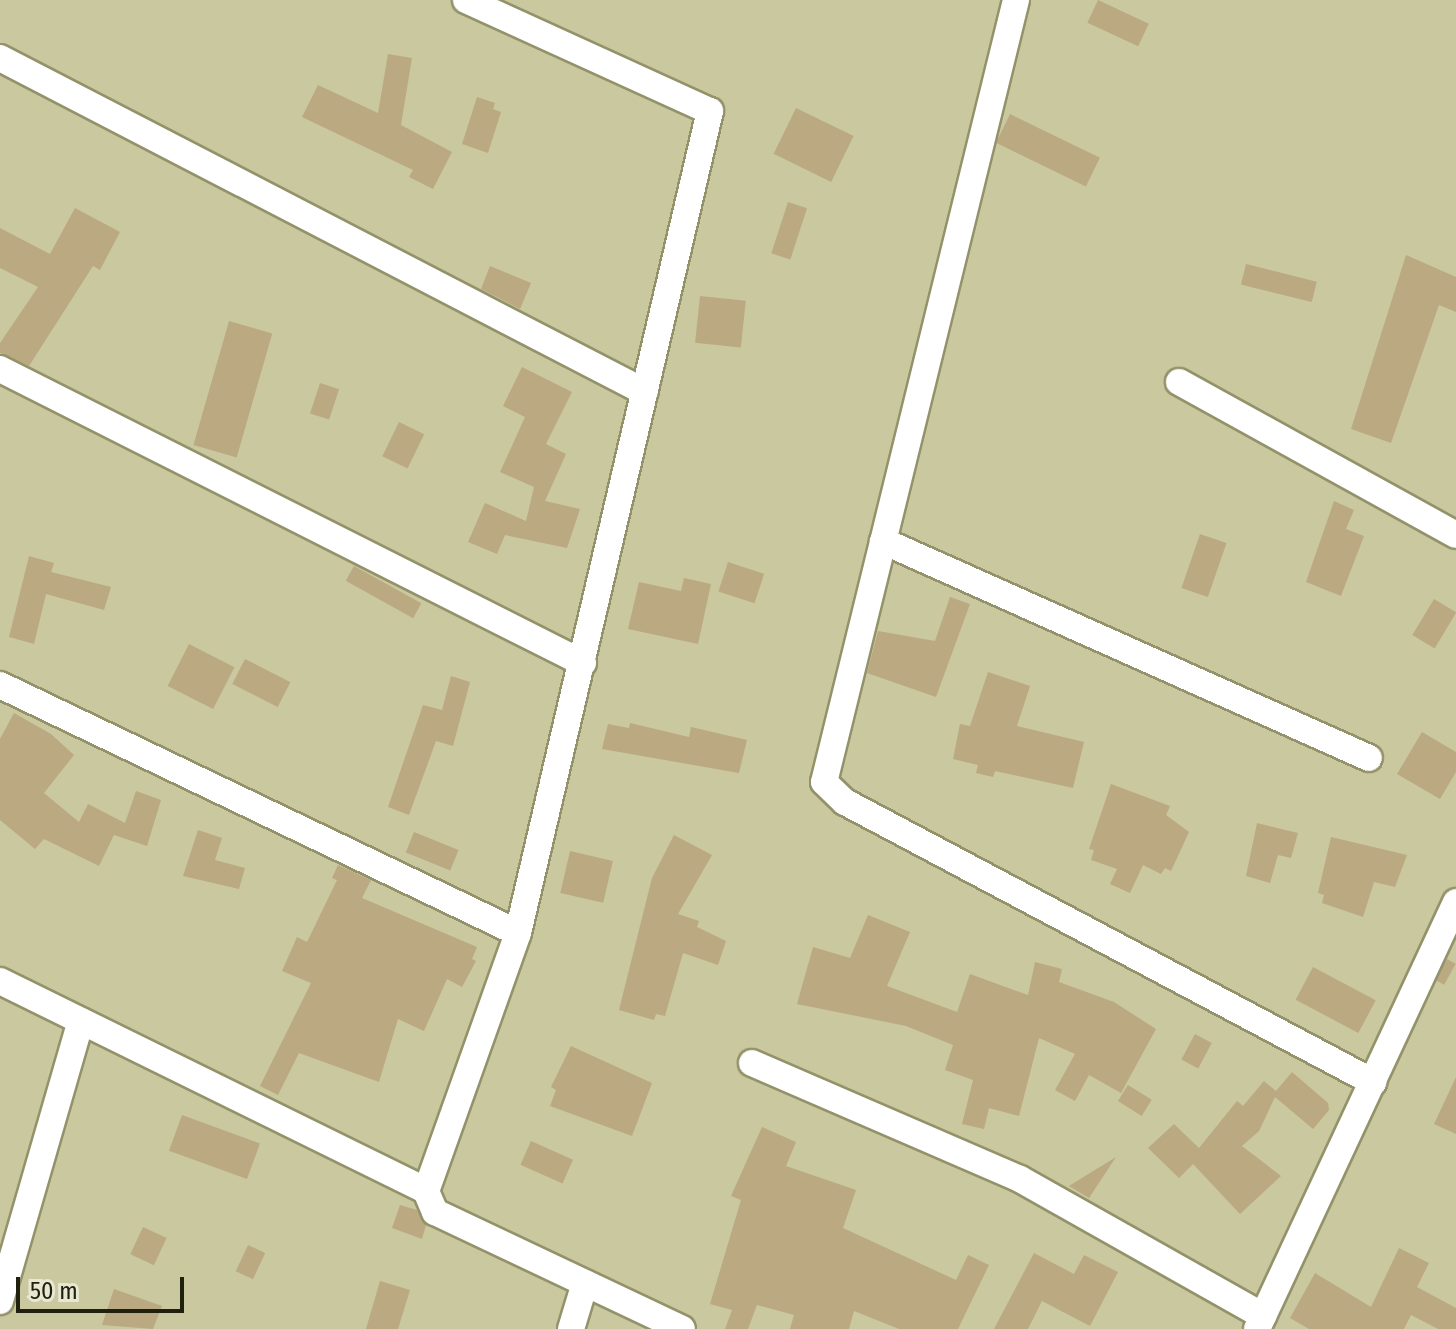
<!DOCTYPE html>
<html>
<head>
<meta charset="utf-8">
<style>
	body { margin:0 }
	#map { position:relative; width:1456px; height:1329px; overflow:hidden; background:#c9c89e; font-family:"Fira Sans Condensed",sans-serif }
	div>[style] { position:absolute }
	.building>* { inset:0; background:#bba982; transform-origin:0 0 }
	.roads { filter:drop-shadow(2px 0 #93926a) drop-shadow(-2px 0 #93926a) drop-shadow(0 2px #93926a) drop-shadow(0 -2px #93926a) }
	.minor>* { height:26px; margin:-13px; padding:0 13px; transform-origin:13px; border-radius:13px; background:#fff }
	span { translate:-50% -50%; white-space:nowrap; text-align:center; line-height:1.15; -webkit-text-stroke:7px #e7e7d2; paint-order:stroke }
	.scale { position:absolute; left:16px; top:1277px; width:168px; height:36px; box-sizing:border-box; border:4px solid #20200f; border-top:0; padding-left:10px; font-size:24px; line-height:28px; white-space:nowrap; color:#20200f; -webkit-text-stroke:6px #e7e7d2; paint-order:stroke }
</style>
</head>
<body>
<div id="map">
	<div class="building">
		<div style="left:1098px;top:0;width:56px;height:25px;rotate:25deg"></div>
		<div style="clip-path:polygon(388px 54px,412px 58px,401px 125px,452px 152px,433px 189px,409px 177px,413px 170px,302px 117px,318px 85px,378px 113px)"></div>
		<div style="clip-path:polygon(477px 97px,495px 103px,493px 109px,501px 112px,488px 153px,462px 144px)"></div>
		<div style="left:796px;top:108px;width:64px;height:51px;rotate:26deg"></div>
		<div style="left:1010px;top:114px;width:100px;height:32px;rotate:26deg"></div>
		<div style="left:788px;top:202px;width:20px;height:54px;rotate:18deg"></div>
		<div style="clip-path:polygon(75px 208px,120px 232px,100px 270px,93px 266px,29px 366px,0 353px,0 343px,38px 287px,0 268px,0 228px,50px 254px)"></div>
		<div style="clip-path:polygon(1406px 255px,1456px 277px,1456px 312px,1439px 305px,1391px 443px,1351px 429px)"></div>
		<div style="left:1246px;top:264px;width:73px;height:21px;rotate:14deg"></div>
		<div style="clip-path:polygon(490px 266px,531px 283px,520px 309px,481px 289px)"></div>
		<div style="left:700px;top:296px;width:46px;height:47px;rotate:6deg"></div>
		<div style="left:229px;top:321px;width:45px;height:129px;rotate:16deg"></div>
		<div style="clip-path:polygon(522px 367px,572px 392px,546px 444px,566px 454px,545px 501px,580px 509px,567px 548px,505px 535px,497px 554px,468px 542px,485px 503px,526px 521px,534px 487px,500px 472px,525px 417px,503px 406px)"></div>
		<div style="left:320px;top:383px;width:20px;height:32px;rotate:18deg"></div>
		<div style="left:399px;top:422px;width:28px;height:38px;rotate:26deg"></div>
		<div style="clip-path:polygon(1334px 501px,1354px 510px,1346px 529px,1364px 536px,1341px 596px,1306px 582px)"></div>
		<div style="left:1200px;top:534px;width:28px;height:57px;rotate:19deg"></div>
		<div style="clip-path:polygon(29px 556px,54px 563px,51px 572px,111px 587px,104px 610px,46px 594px,34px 644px,9px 637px)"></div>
		<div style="left:728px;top:562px;width:38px;height:31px;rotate:18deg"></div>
		<div style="left:354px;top:566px;width:77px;height:17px;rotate:29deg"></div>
		<div style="clip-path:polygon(684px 578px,711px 584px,698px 644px,628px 629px,639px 582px,681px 591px)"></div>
		<div style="clip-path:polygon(950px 597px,970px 604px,936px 697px,867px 673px,878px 631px,935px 641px)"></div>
		<div style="left:1434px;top:599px;width:26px;height:42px;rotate:31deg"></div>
		<div style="left:189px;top:644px;width:51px;height:47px;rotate:27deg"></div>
		<div style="left:245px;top:659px;width:51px;height:28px;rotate:27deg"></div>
		<div style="clip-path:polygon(988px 672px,1030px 686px,1017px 726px,1084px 742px,1073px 788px,995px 771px,993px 777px,976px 773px,978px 765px,953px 759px,960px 724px,970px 726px)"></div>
		<div style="clip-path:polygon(451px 676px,470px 682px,453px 746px,436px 741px,409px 815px,388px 807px,423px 705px,442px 710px)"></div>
		<div style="clip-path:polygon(14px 713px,51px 734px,74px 755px,44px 793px,79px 822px,88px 804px,125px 823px,136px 791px,161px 800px,147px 846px,114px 835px,99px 866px,44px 839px,35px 849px,0 820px,0 739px)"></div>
		<div style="clip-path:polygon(630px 723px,689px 737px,691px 727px,747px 740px,739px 773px,602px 749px,608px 724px,629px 728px)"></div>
		<div style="clip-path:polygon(1422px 732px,1456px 752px,1456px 772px,1440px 799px,1397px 774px)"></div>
		<div style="clip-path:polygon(1111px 784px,1170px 806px,1166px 815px,1189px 832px,1171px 871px,1165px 868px,1161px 874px,1143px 865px,1130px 893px,1110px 884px,1117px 869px,1091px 860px,1094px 850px,1089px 849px)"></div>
		<div style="clip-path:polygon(1257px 823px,1298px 833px,1291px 858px,1278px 855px,1270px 883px,1246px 876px)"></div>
		<div style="clip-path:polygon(198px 830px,222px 838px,215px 860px,245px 868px,239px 889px,183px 876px)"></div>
		<div style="left:414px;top:832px;width:48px;height:22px;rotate:22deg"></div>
		<div style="clip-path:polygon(674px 835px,712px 855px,678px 914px,699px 921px,697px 927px,726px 941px,718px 965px,683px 953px,665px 1016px,656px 1014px,654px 1020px,619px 1010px,652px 878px)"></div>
		<div style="clip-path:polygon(1331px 837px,1407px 855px,1395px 887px,1374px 882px,1363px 917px,1322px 903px,1324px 895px,1318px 893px)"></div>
		<div style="left:570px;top:851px;width:44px;height:43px;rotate:13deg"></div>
		<div style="clip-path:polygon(338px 865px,371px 880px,362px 898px,477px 947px,472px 959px,476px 961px,462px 987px,447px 979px,424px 1031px,398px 1019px,379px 1082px,299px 1053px,278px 1095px,260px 1086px,311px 983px,282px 971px,297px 937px,307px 942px,337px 880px,332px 878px)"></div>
		<div style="clip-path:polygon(868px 915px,910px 932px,887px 986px,957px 1012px,970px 974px,1028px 995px,1035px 962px,1062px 969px,1059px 982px,1114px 1002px,1156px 1029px,1121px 1093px,1089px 1075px,1075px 1101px,1055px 1090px,1075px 1054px,1039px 1038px,1019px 1116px,989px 1108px,984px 1129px,962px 1124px,973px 1080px,945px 1070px,953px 1045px,906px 1026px,797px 1004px,813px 947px,850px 958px)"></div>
		<div style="left:1447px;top:959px;width:10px;height:24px;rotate:29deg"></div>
		<div style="left:1313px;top:967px;width:71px;height:37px;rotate:28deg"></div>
		<div style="left:1195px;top:1034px;width:19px;height:29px;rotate:28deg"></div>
		<div style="clip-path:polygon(571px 1046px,652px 1083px,632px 1136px,550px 1106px,556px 1090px,551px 1087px)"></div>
		<div style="clip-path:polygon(1292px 1072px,1328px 1103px,1329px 1110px,1313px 1129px,1275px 1097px,1259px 1131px,1242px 1146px,1281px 1176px,1240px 1214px,1193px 1164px,1179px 1178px,1148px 1148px,1174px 1124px,1199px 1148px,1237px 1101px,1243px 1106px,1264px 1081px,1276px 1091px)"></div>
		<div style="clip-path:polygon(1456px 1077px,1456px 1134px,1434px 1124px)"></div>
		<div style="left:1128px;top:1085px;width:28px;height:19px;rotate:32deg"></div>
		<div style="left:182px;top:1115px;width:83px;height:38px;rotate:20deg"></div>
		<div style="clip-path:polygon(762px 1127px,796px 1142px,786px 1166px,856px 1190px,843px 1228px,956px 1280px,968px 1255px,989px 1265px,958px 1329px,899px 1329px,854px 1311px,849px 1329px,790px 1329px,794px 1315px,757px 1305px,748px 1329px,725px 1329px,732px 1310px,710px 1304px,741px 1200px,731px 1196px)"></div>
		<div style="left:531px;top:1141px;width:46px;height:26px;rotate:24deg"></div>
		<div style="clip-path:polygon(1116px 1157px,1089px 1198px,1069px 1186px)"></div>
		<div style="clip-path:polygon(400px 1205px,417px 1210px,426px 1225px,422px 1239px,392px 1228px)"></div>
		<div style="left:143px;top:1227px;width:26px;height:30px;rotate:25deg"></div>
		<div style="left:248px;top:1245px;width:19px;height:29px;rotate:25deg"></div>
		<div style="clip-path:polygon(1399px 1248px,1429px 1263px,1417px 1287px,1456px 1308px,1456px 1329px,1438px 1329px,1411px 1315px,1404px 1329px,1309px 1329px,1290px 1318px,1315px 1273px,1371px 1307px)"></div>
		<div style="clip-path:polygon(1034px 1253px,1074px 1274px,1084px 1255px,1118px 1272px,1090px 1326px,1042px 1301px,1028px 1329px,994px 1329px)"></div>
		<div style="clip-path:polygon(380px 1281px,410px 1290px,398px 1329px,366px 1329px)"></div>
		<div style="clip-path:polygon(114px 1289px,162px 1306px,153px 1329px,102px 1325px)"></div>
	</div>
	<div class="roads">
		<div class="minor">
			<div style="left:466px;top:0;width:268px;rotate:24.5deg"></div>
			<div style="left:710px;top:111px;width:844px;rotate:103.15deg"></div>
			<div style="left:518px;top:933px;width:274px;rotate:109.6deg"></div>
			<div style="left:426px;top:1191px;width:23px;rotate:67deg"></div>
			<div style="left:435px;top:1212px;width:273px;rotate:25.3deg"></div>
			<div style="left:1016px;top:0;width:805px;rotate:103.79deg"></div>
			<div style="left:824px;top:782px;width:29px;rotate:44deg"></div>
			<div style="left:845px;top:802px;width:598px;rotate:27.94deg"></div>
			<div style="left:0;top:58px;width:726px;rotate:27.38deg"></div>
			<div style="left:0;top:369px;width:653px;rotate:26.76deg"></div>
			<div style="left:1179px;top:382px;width:316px;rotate:28.9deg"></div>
			<div style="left:883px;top:541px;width:532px;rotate:24.06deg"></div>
			<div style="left:0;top:685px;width:574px;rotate:25.58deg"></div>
			<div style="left:0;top:981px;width:475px;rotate:26.2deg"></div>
			<div style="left:752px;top:1063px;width:292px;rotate:23.4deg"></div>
			<div style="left:1020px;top:1179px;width:279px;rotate:29.4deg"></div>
			<div style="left:0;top:1301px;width:291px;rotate:-73.9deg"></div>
			<div style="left:571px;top:1329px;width:48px;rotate:-73.1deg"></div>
			<div style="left:1257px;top:1329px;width:471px;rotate:-65deg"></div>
		</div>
	</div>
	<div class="scale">50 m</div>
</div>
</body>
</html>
